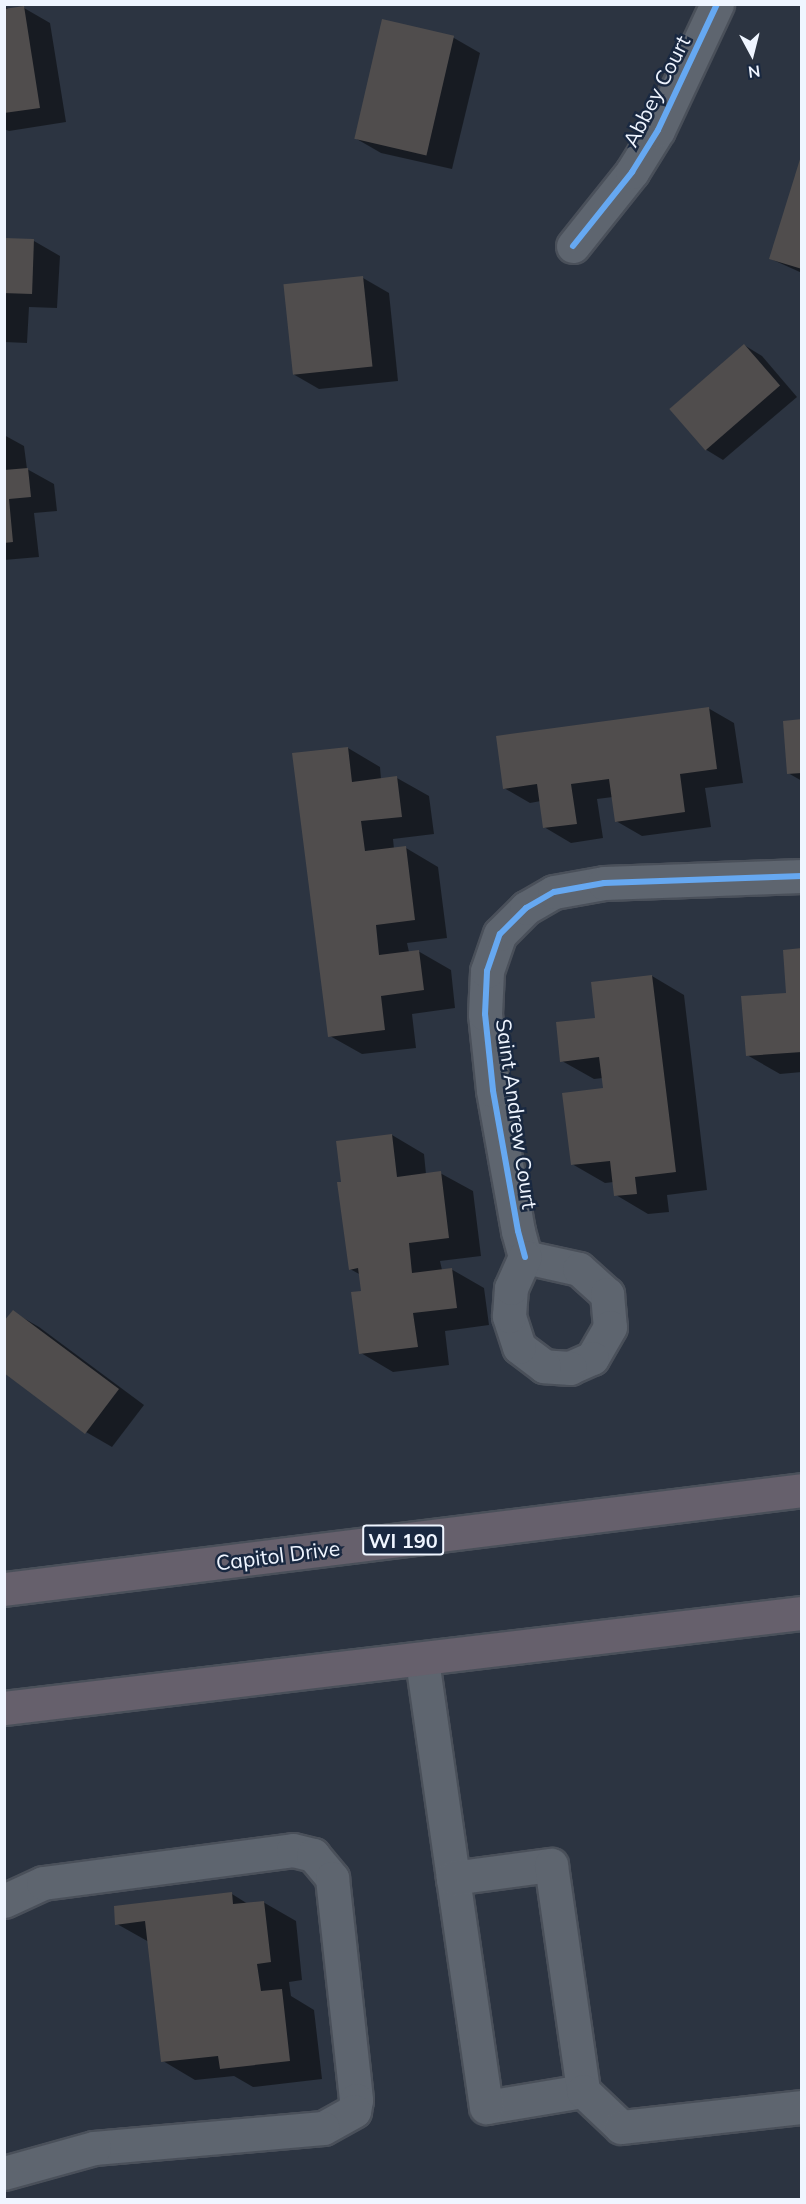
<!DOCTYPE html>
<html>
<head>
<meta charset="utf-8">
<style>
	body { margin:0 }
	#map { position:relative; width:806px; height:2204px; overflow:hidden; background:#2c3441; font-family:Mulish,sans-serif }
	div>[style] { position:absolute }
	.shadow>* { inset:0; background:#0007 }
	.building>* { inset:0; background:#504d4d; transform-origin:0 0 }
	.roads { filter:drop-shadow(2px 0 #4a505a) drop-shadow(-2px 0 #4a505a) drop-shadow(0 2px #4a505a) drop-shadow(0 -2px #4a505a) }
	.minor>* { height:33px; margin:-16.5px; padding:0 16.5px; transform-origin:16.5px; border-radius:16.5px; background:#5e656f }
	.major>* { height:33px; margin:-16.5px; padding:0 16.5px; transform-origin:16.5px; border-radius:16.5px; background:#66606c }
	.cycleway>* { height:6px; margin:-3px; padding:0 3px; transform-origin:3px; border-radius:3px; background:#66a8f1 }
	span { translate:-50% -50%; white-space:nowrap; text-align:center; line-height:1.15; -webkit-text-stroke:5px #192840; paint-order:stroke }
	.shield-label span { padding:2px 4px; background:#192840; border:2px solid; border-radius:4px; -webkit-text-stroke-width:0 }
	.shield-label { font-size:20px; color:#eff5ff; font-weight:700 }
	.street-label { font-size:21px; color:#eff5ff }
	.frame { position:absolute; inset:0; border:6px solid #eff5ff; pointer-events:none }
	.north { position:absolute; left:722px; top:24px; width:60px; height:60px; -webkit-text-stroke:4px #192840; paint-order:stroke; rotate:173deg; font-size:16px; font-weight:700; line-height:24px; text-align:center; color:#eff5ff }
	.north::after { content:''; display:block; margin:auto; width:21px; height:27px; background:#eff5ff; clip-path:polygon(50% 0,100% 100%,50% 72%,0 100%) }
</style>
</head>
<body>
<div id="map">
	<div class="shadow">
		<div style="clip-path:polygon(4px 6px,10px 10px,24px 8px,50px 23px,66px 122px,9px 131px,4px 129px)"></div>
		<div style="clip-path:polygon(383px 21px,454px 38px,480px 53px,452px 169px,381px 153px,355px 138px)"></div>
		<div style="clip-path:polygon(802px 161px,802px 273px,771px 259px)"></div>
		<div style="clip-path:polygon(4px 239px,34px 241px,60px 256px,57px 308px,29px 307px,27px 343px,4px 342px)"></div>
		<div style="clip-path:polygon(363px 278px,389px 293px,398px 381px,319px 389px,293px 374px)"></div>
		<div style="clip-path:polygon(744px 345px,762px 356px,797px 397px,723px 460px,705px 449px,671px 408px)"></div>
		<div style="clip-path:polygon(4px 435px,24px 446px,27px 469px,54px 484px,57px 511px,34px 513px,39px 557px,4px 560px)"></div>
		<div style="clip-path:polygon(708px 708px,734px 723px,743px 783px,705px 788px,711px 827px,642px 836px,616px 821px,613px 797px,597px 799px,603px 838px,571px 843px,544px 827px,541px 801px,530px 803px,504px 788px)"></div>
		<div style="clip-path:polygon(802px 721px,802px 781px,788px 773px)"></div>
		<div style="clip-path:polygon(348px 748px,380px 767px,381px 779px,397px 778px,429px 796px,434px 834px,393px 839px,394px 849px,406px 848px,438px 867px,447px 938px,407px 943px,409px 952px,418px 951px,451px 970px,455px 1008px,412px 1014px,416px 1048px,362px 1054px,330px 1036px)"></div>
		<div style="clip-path:polygon(802px 950px,802px 1072px,780px 1074px,747px 1055px,788px 994px)"></div>
		<div style="clip-path:polygon(652px 976px,684px 995px,707px 1190px,667px 1195px,669px 1212px,648px 1214px,616px 1195px,614px 1182px,605px 1183px,572px 1164px,604px 1089px,603px 1078px,594px 1079px,562px 1061px,597px 1019px)"></div>
		<div style="clip-path:polygon(392px 1135px,424px 1154px,426px 1174px,440px 1173px,473px 1191px,481px 1256px,440px 1261px,442px 1270px,451px 1269px,484px 1288px,489px 1325px,445px 1331px,449px 1365px,393px 1372px,361px 1353px,363px 1293px,361px 1275px,350px 1269px,343px 1183px)"></div>
		<div style="clip-path:polygon(13px 1312px,39px 1327px,144px 1405px,112px 1447px,86px 1432px)"></div>
		<div style="clip-path:polygon(232px 1894px,248px 1904px,263px 1902px,296px 1921px,302px 1980px,289px 1982px,291px 1996px,314px 2010px,322px 2079px,253px 2087px,234px 2076px,195px 2080px,163px 2061px,149px 1942px,117px 1924px)"></div>
	</div>
	<div class="building">
		<div style="clip-path:polygon(24px 6px,40px 108px,4px 113px,4px 9px)"></div>
		<div style="left:382px;top:19px;width:74px;height:123px;rotate:13deg"></div>
		<div style="clip-path:polygon(801px 156px,802px 156px,802px 269px,769px 259px)"></div>
		<div style="left:4px;top:238px;width:30px;height:55px;rotate:2deg"></div>
		<div style="left:363px;top:276px;width:91px;height:80px;rotate:84deg"></div>
		<div style="left:744px;top:344px;width:55px;height:99px;rotate:49deg"></div>
		<div style="clip-path:polygon(28px 468px,31px 497px,9px 499px,13px 542px,4px 543px,4px 470px)"></div>
		<div style="clip-path:polygon(709px 707px,717px 769px,680px 774px,685px 812px,615px 822px,609px 779px,571px 784px,577px 824px,543px 828px,537px 784px,503px 789px,496px 736px)"></div>
		<div style="clip-path:polygon(802px 719px,802px 773px,787px 774px,783px 721px)"></div>
		<div style="clip-path:polygon(348px 747px,352px 782px,397px 776px,402px 817px,361px 821px,365px 851px,406px 846px,415px 920px,376px 925px,379px 955px,419px 950px,424px 990px,381px 996px,385px 1030px,328px 1037px,292px 753px)"></div>
		<div style="clip-path:polygon(802px 948px,802px 1052px,746px 1056px,741px 996px,786px 993px,783px 950px)"></div>
		<div style="clip-path:polygon(652px 975px,676px 1172px,635px 1177px,637px 1194px,614px 1196px,610px 1161px,571px 1165px,562px 1093px,603px 1088px,599px 1057px,560px 1062px,556px 1022px,595px 1018px,591px 982px)"></div>
		<div style="clip-path:polygon(392px 1134px,397px 1177px,441px 1171px,449px 1238px,409px 1243px,412px 1273px,452px 1268px,457px 1308px,413px 1313px,418px 1347px,359px 1354px,351px 1292px,361px 1291px,358px 1268px,349px 1270px,337px 1182px,341px 1182px,336px 1141px)"></div>
		<div style="clip-path:polygon(13px 1310px,119px 1389px,85px 1434px,4px 1373px,4px 1321px)"></div>
		<div style="clip-path:polygon(232px 1892px,233px 1904px,264px 1901px,271px 1962px,257px 1964px,261px 1991px,282px 1989px,290px 2061px,220px 2069px,218px 2056px,161px 2062px,145px 1921px,115px 1925px,114px 1906px)"></div>
	</div>
	<div class="roads">
		<div class="minor">
			<div style="left:573px;top:246px;width:95px;rotate:-51.4deg"></div>
			<div style="left:632px;top:172px;width:49px;rotate:-58.2deg"></div>
			<div style="left:658px;top:130px;width:139px;rotate:-64.9deg"></div>
			<div style="left:525px;top:1257px;width:27px;rotate:-105deg"></div>
			<div style="left:518px;top:1231px;width:143px;rotate:-100.1deg"></div>
			<div style="left:493px;top:1090px;width:76px;rotate:-96deg"></div>
			<div style="left:485px;top:1014px;width:43px;rotate:-87.3deg"></div>
			<div style="left:487px;top:971px;width:39px;rotate:-71deg"></div>
			<div style="left:500px;top:934px;width:37px;rotate:-45deg"></div>
			<div style="left:526px;top:908px;width:32px;rotate:-30deg"></div>
			<div style="left:554px;top:892px;width:51px;rotate:-10.2deg"></div>
			<div style="left:604px;top:883px;width:198px;rotate:-2deg"></div>
			<div style="left:525px;top:1257px;width:55px;rotate:12.5deg"></div>
			<div style="left:579px;top:1269px;width:38px;rotate:42deg"></div>
			<div style="left:607px;top:1294px;width:33px;rotate:85deg"></div>
			<div style="left:610px;top:1327px;width:36px;rotate:120deg"></div>
			<div style="left:592px;top:1358px;width:24px;rotate:156deg"></div>
			<div style="left:570px;top:1368px;width:26px;rotate:-176deg"></div>
			<div style="left:544px;top:1366px;width:31px;rotate:-143deg"></div>
			<div style="left:519px;top:1347px;width:33px;rotate:-108deg"></div>
			<div style="left:509px;top:1316px;width:28px;rotate:-86deg"></div>
			<div style="left:511px;top:1288px;width:34px;rotate:-66deg"></div>
			<div style="left:422px;top:1660px;width:220px;rotate:81.9deg"></div>
			<div style="left:4px;top:1901px;width:43px;rotate:-24.8deg"></div>
			<div style="left:43px;top:1883px;width:252px;rotate:-7.5deg"></div>
			<div style="left:293px;top:1850px;width:21px;rotate:14deg"></div>
			<div style="left:313px;top:1855px;width:30px;rotate:50deg"></div>
			<div style="left:332px;top:1878px;width:223px;rotate:83.8deg"></div>
			<div style="left:356px;top:2100px;width:11px;rotate:100deg"></div>
			<div style="left:354px;top:2111px;width:35px;rotate:151deg"></div>
			<div style="left:323px;top:2128px;width:230px;rotate:175deg"></div>
			<div style="left:94px;top:2148px;width:93px;rotate:164.5deg"></div>
			<div style="left:583px;top:2091px;width:98px;rotate:170.6deg"></div>
			<div style="left:486px;top:2107px;width:231px;rotate:-98.2deg"></div>
			<div style="left:453px;top:1878px;width:99px;rotate:-7.6deg"></div>
			<div style="left:551px;top:1865px;width:228px;rotate:81.9deg"></div>
			<div style="left:583px;top:2091px;width:52px;rotate:43.5deg"></div>
			<div style="left:621px;top:2127px;width:182px;rotate:-6.3deg"></div>
		</div>
		<div class="major">
			<div style="left:4px;top:1589px;width:804px;rotate:-7.07deg"></div>
			<div style="left:4px;top:1708px;width:804px;rotate:-6.79deg"></div>
		</div>
	</div>
	<div class="cycleway">
		<div style="left:573px;top:246px;width:95px;rotate:-51.4deg"></div>
		<div style="left:632px;top:172px;width:49px;rotate:-58.2deg"></div>
		<div style="left:658px;top:130px;width:139px;rotate:-64.9deg"></div>
		<div style="left:525px;top:1257px;width:27px;rotate:-105deg"></div>
		<div style="left:518px;top:1231px;width:143px;rotate:-100.1deg"></div>
		<div style="left:493px;top:1090px;width:76px;rotate:-96deg"></div>
		<div style="left:485px;top:1014px;width:43px;rotate:-87.3deg"></div>
		<div style="left:487px;top:971px;width:39px;rotate:-71deg"></div>
		<div style="left:500px;top:934px;width:37px;rotate:-45deg"></div>
		<div style="left:526px;top:908px;width:32px;rotate:-30deg"></div>
		<div style="left:554px;top:892px;width:51px;rotate:-10.2deg"></div>
		<div style="left:604px;top:883px;width:198px;rotate:-2deg"></div>
	</div>
	<div class="shield-label">
		<span style="left:403px;top:1540px">WI 190</span>
	</div>
	<div class="street-label">
		<span style="left:656px;top:91px;rotate:-63deg">Abbey Court</span>
		<span style="left:517px;top:1114px;rotate:82deg">Saint Andrew Court</span>
		<span style="left:278px;top:1555px;rotate:-7deg">Capitol Drive</span>
	</div>
	<div class="frame"></div>
	<div class="north">N</div>
</div>
</body>
</html>
